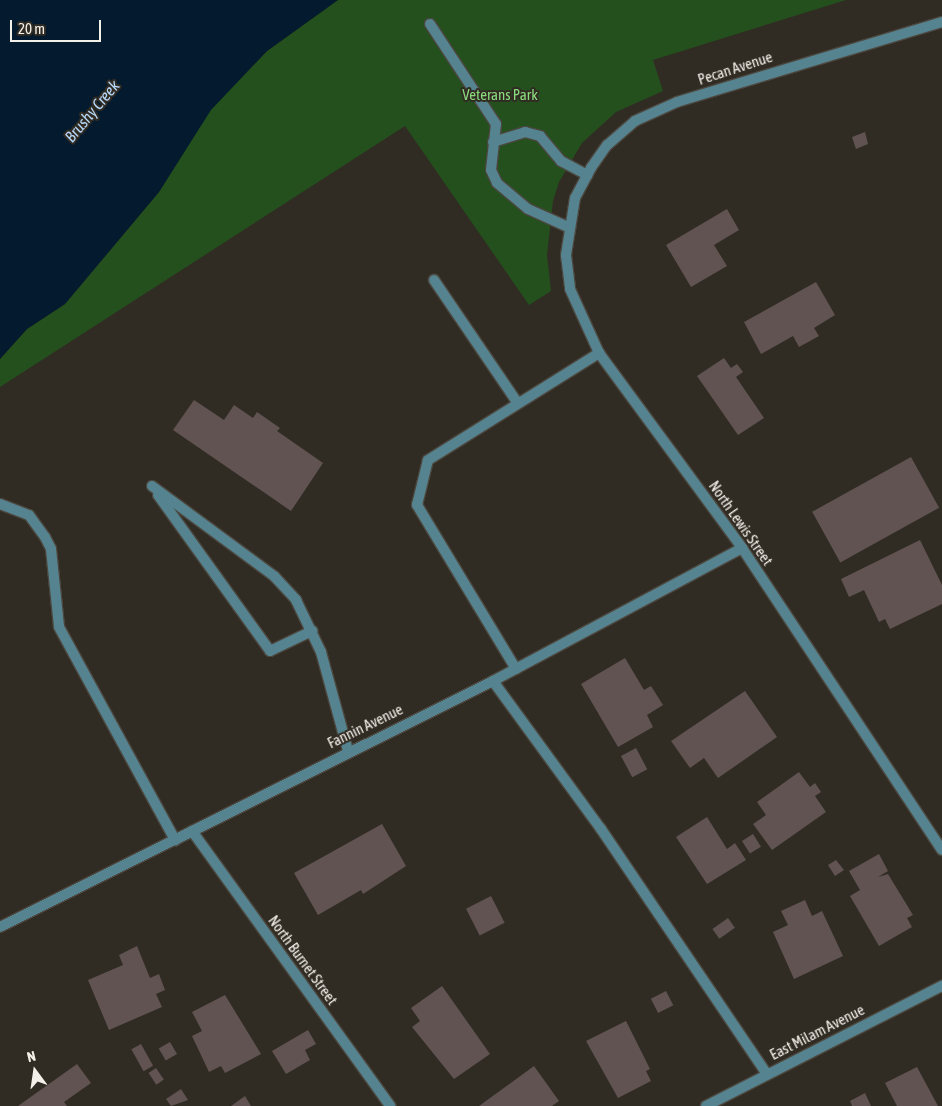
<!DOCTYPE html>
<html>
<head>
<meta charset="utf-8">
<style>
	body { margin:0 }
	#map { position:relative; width:942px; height:1106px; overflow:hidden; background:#312c23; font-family:"Asap Condensed",sans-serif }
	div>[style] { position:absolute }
	.green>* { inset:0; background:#23501d }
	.water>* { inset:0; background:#041a2e }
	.building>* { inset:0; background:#605352; transform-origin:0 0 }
	.roads { filter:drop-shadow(1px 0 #4c473f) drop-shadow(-1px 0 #4c473f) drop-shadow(0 1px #4c473f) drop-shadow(0 -1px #4c473f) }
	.lane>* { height:10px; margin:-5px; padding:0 5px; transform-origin:5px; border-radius:5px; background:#558490 }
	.street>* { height:10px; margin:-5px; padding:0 5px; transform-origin:5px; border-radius:5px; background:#558490 }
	span { translate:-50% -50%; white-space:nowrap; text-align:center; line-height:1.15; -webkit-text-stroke:4px #312c23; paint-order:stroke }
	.street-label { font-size:15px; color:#f3f0ea }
	.park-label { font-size:15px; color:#89db7d }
	.water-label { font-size:16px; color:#b6d8fb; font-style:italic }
	.north { position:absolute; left:10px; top:1046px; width:50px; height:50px; -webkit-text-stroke:4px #312c23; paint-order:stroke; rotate:346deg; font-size:14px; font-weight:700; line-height:20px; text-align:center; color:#f3f0ea }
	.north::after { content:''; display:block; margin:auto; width:18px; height:22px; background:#f3f0ea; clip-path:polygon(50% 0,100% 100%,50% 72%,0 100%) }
	.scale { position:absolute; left:10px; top:20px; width:91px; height:22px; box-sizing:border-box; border:2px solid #f3f0ea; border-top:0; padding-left:6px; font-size:15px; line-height:18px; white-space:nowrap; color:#f3f0ea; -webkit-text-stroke:4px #312c23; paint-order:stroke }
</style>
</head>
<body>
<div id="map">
	<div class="green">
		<div style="clip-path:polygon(338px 0,846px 0,653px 60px,663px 91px,616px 112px,582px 143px,559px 182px,553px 201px,547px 255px,551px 291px,529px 305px,405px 126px,0 387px,0 359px,27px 329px,65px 304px,159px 192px,210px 110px,267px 51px)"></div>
	</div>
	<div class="water">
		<div style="clip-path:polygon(0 0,338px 0,267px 51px,211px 110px,159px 192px,65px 304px,27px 329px,0 359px)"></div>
	</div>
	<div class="building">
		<div style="clip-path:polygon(865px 132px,868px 144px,856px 149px,852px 137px)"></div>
		<div style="clip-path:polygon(727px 209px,739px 230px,714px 245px,727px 266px,691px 287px,666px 245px)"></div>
		<div style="clip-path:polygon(816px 282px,835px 315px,814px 328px,819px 336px,799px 347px,793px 336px,761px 354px,744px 322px)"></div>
		<div style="clip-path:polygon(724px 358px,731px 368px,737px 364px,743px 372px,736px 377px,764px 418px,738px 435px,697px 376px)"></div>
		<div style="clip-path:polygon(194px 400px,224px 420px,234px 405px,253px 418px,257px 412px,280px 428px,277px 431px,323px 463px,291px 511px,173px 430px)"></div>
		<div style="left:911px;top:457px;width:58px;height:113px;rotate:61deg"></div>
		<div style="clip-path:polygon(920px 540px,942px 585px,942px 604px,890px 629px,885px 619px,879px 622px,864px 590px,849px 597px,841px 579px)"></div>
		<div style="clip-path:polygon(625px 658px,644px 690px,651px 686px,663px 705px,647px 715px,653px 727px,618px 747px,581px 684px)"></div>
		<div style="clip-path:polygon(745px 691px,777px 737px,718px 778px,704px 758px,690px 768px,671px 741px)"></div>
		<div style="left:636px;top:748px;width:24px;height:17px;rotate:62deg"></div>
		<div style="clip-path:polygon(799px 772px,810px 787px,815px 783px,821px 792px,815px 796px,826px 812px,772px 850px,753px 824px,766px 815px,757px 802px)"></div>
		<div style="clip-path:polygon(707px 817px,727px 849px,735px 843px,746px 860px,707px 884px,676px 837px)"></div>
		<div style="clip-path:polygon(382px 824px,406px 866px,363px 894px,361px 890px,318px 915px,294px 873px)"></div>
		<div style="left:753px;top:834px;width:15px;height:13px;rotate:58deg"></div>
		<div style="clip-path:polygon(879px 854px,888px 871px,878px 877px,888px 874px,913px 915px,907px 918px,912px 927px,879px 946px,850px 896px,860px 890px,849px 871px)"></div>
		<div style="clip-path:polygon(836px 860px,844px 870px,835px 876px,828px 865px)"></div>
		<div style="left:491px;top:896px;width:30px;height:28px;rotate:63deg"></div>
		<div style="clip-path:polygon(805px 900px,812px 916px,822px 911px,843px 956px,794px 979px,773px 932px,788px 925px,781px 911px)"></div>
		<div style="left:728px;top:918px;width:12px;height:19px;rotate:55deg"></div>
		<div style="clip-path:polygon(137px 946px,150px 978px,159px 974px,165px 990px,156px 994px,162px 1007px,109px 1030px,88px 980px,123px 965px,119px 955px)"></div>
		<div style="clip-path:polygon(442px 986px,490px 1054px,454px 1079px,412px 1027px,420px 1021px,411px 1008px)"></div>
		<div style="left:666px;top:991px;width:16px;height:17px;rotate:63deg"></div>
		<div style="clip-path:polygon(225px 995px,261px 1054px,225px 1073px,221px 1066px,209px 1072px,192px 1036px,202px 1031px,192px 1012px)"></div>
		<div style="clip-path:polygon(626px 1021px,650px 1069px,646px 1071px,651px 1081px,618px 1098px,586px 1041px)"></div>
		<div style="clip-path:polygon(308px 1030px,316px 1044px,305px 1050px,310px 1060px,286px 1074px,272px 1051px)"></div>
		<div style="left:170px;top:1042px;width:14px;height:13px;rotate:60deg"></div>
		<div style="left:141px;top:1044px;width:25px;height:11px;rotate:61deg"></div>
		<div style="clip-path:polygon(77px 1064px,91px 1083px,64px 1102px,67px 1106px,18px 1106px)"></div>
		<div style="clip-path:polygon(534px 1066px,559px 1101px,552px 1106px,479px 1106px)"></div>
		<div style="clip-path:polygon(917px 1067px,938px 1106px,897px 1106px,885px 1083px)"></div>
		<div style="left:156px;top:1068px;width:14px;height:9px;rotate:56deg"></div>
		<div style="clip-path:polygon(181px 1089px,188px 1100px,171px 1106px,166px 1099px)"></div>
		<div style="clip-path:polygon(865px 1093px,871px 1106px,852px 1106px,850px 1101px)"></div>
		<div style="clip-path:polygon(245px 1096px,251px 1106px,231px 1106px)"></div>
	</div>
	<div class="roads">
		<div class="lane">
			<div style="left:430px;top:24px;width:120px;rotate:56.6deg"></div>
			<div style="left:496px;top:124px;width:46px;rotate:96.2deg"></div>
			<div style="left:491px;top:170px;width:14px;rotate:65deg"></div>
			<div style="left:497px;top:183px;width:40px;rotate:40deg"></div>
			<div style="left:528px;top:209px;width:46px;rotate:24.3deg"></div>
			<div style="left:493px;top:142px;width:34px;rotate:-17deg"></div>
			<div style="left:525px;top:132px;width:16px;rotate:15deg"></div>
			<div style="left:540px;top:136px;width:33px;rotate:50deg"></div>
			<div style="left:561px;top:161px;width:30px;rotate:28deg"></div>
			<div style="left:434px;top:280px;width:148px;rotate:55.8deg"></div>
			<div style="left:152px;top:486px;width:152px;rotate:36.4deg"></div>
			<div style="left:274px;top:576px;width:33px;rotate:47deg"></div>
			<div style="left:296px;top:600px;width:58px;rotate:64.3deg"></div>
			<div style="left:321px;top:652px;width:103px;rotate:74.7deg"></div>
			<div style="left:158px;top:495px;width:192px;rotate:54.3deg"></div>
			<div style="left:270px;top:651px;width:47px;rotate:-25.5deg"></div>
			<div style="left:0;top:504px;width:31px;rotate:21deg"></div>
			<div style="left:29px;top:515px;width:27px;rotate:54deg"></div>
			<div style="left:45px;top:537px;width:13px;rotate:63deg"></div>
			<div style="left:51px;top:549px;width:78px;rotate:84.1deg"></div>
			<div style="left:59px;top:627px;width:243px;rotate:61.4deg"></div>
			<div style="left:516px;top:669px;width:192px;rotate:-121.1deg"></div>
			<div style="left:417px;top:505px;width:46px;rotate:-76.3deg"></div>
			<div style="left:428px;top:460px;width:202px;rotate:-32deg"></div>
			<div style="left:493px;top:681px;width:183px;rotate:53.9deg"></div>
			<div style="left:601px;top:829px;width:296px;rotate:55.9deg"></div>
		</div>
		<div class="street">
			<div style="left:942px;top:22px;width:277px;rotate:163.2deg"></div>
			<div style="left:677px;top:102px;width:46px;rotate:155.7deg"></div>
			<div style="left:635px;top:121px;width:37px;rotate:139deg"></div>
			<div style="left:607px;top:145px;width:28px;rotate:125deg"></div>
			<div style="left:591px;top:168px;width:34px;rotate:118deg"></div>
			<div style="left:575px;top:198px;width:58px;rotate:99deg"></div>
			<div style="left:566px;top:255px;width:34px;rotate:83deg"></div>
			<div style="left:570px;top:289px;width:70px;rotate:65.6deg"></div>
			<div style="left:599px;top:353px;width:242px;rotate:53.7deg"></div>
			<div style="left:742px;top:548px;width:362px;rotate:56.5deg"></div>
			<div style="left:192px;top:831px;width:339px;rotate:54.2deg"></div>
			<div style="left:0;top:927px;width:551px;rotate:-26.52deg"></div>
			<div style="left:493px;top:681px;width:282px;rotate:-28.1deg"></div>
			<div style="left:706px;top:1106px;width:265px;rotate:-27deg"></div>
		</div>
	</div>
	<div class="street-label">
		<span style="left:735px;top:68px;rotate:-18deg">Pecan Avenue</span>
		<span style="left:741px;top:523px;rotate:55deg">North Lewis Street</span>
		<span style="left:365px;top:726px;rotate:-26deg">Fannin Avenue</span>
		<span style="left:303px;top:960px;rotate:54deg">North Burnet Street</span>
		<span style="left:817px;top:1032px;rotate:-27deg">East Milam Avenue</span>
	</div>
	<div class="park-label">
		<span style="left:500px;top:95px">Veterans Park</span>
	</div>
	<div class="water-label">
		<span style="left:92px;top:111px;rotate:-50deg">Brushy Creek</span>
	</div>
	<div class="north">N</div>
	<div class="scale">20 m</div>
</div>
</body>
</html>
